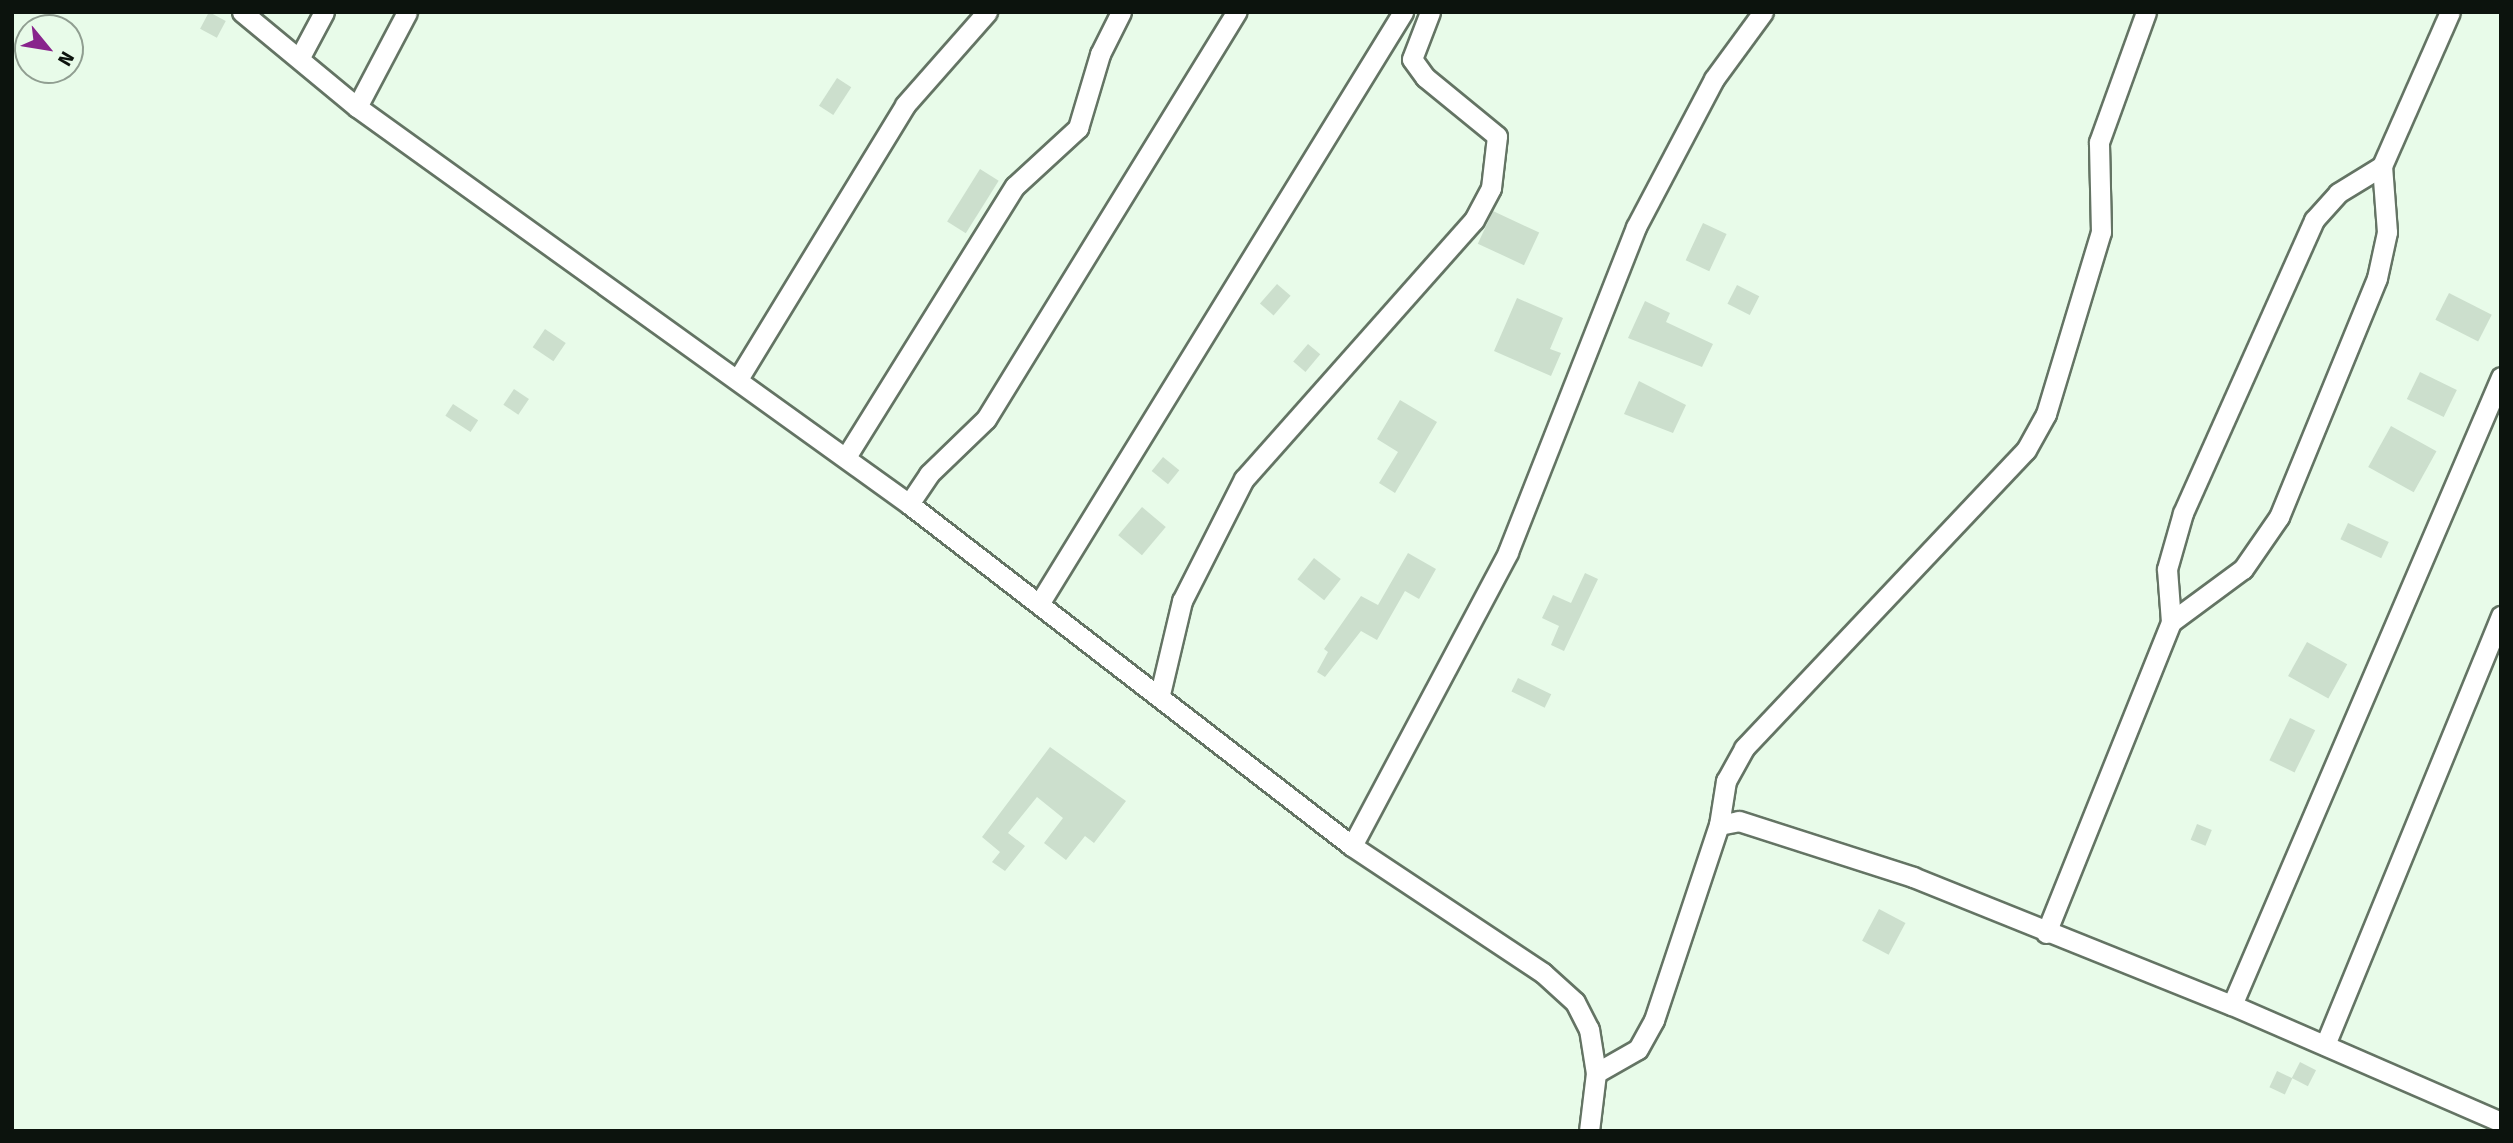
<!DOCTYPE html>
<html>
<head>
<meta charset="utf-8">
<style>
  body { margin:0 }
  #map { position:relative; width:2513px; height:1143px; overflow:hidden; background:#e8fbe9; font-family:"Fira Sans",sans-serif }
  div>[style] { position:absolute }
  [style*='--x'] { left:calc(var(--x)*1px); top:calc(var(--y)*1px); width:calc(var(--w)*1px); rotate:calc(var(--a)*1deg) }
  .building>* { inset:0; background:#ccdfcd; transform-origin:0 0 }
  .roads { filter:drop-shadow(2px 0 #647464) drop-shadow(-2px 0 #647464) drop-shadow(0 2px #647464) drop-shadow(0 -2px #647464) }
  .minor>* { height:19px; margin:-9.5px; padding:0 9.5px; transform-origin:9.5px; border-radius:9.5px; background:#fff }
  span { translate:-50% -50%; white-space:nowrap; text-align:center; line-height:1.15; -webkit-text-stroke:7px #e8fbe9; paint-order:stroke }
  .frame { position:absolute; inset:0; border:14px solid #0c130d; pointer-events:none }
  .north { position:absolute; left:14px; top:14px; width:70px; height:70px; box-sizing:border-box; background:#e8fbe9; border:2px solid #909e91; border-radius:50%; rotate:120deg; font-size:19px; font-weight:700; line-height:28px; text-align:center; color:#0c130d }
  .north::after { content:''; display:block; margin:auto; width:24px; height:32px; background:#88248c; clip-path:polygon(50% 0,100% 100%,50% 72%,0 100%) }
</style>
</head>
<body>
<div id="map">
  <div class="building">
    <div style="left:209px;top:12px;width:19px;height:19px;rotate:28deg"></div>
    <div style="left:837px;top:78px;width:17px;height:33px;rotate:33deg"></div>
    <div style="left:980px;top:169px;width:22px;height:62px;rotate:32deg"></div>
    <div style="left:1493px;top:211px;width:51px;height:36px;rotate:25deg"></div>
    <div style="left:1703px;top:223px;width:26px;height:41px;rotate:25deg"></div>
    <div style="left:1277px;top:284px;width:18px;height:26px;rotate:41deg"></div>
    <div style="left:1737px;top:285px;width:25px;height:21px;rotate:27deg"></div>
    <div style="left:2449px;top:293px;width:48px;height:30px;rotate:27deg"></div>
    <div style="clip-path:polygon(1517px 298px,1563px 318px,1550px 349px,1561px 353px,1551px 376px,1494px 351px)"></div>
    <div style="clip-path:polygon(1645px 301px,1670px 313px,1666px 322px,1713px 344px,1702px 367px,1628px 338px)"></div>
    <div style="left:545px;top:329px;width:25px;height:22px;rotate:34deg"></div>
    <div style="left:1308px;top:344px;width:16px;height:23px;rotate:40deg"></div>
    <div style="left:2420px;top:372px;width:41px;height:30px;rotate:26deg"></div>
    <div style="clip-path:polygon(1639px 381px,1686px 405px,1673px 433px,1624px 414px)"></div>
    <div style="left:514px;top:389px;width:18px;height:19px;rotate:34deg"></div>
    <div style="clip-path:polygon(1400px 400px,1437px 422px,1395px 493px,1379px 483px,1398px 452px,1377px 439px)"></div>
    <div style="left:453px;top:404px;width:30px;height:14px;rotate:33deg"></div>
    <div style="left:2391px;top:426px;width:52px;height:47px;rotate:29deg"></div>
    <div style="left:1163px;top:457px;width:21px;height:18px;rotate:39deg"></div>
    <div style="left:1142px;top:507px;width:31px;height:37px;rotate:40deg"></div>
    <div style="left:2348px;top:523px;width:45px;height:18px;rotate:25deg"></div>
    <div style="clip-path:polygon(1408px 553px,1436px 569px,1419px 599px,1405px 591px,1377px 640px,1361px 631px,1325px 677px,1317px 672px,1328px 652px,1324px 649px,1361px 596px,1378px 605px)"></div>
    <div style="left:1314px;top:558px;width:34px;height:27px;rotate:38deg"></div>
    <div style="clip-path:polygon(1585px 573px,1598px 579px,1564px 651px,1551px 645px,1559px 626px,1542px 618px,1553px 595px,1571px 603px)"></div>
    <div style="left:2307px;top:642px;width:46px;height:39px;rotate:29deg"></div>
    <div style="left:1518px;top:678px;width:37px;height:15px;rotate:26deg"></div>
    <div style="left:2290px;top:718px;width:28px;height:47px;rotate:26deg"></div>
    <div style="clip-path:polygon(1050px 747px,1126px 801px,1094px 843px,1085px 836px,1066px 860px,1044px 843px,1063px 818px,1037px 797px,1008px 833px,1025px 846px,1005px 871px,992px 862px,1000px 852px,982px 837px)"></div>
    <div style="left:2197px;top:824px;width:16px;height:17px;rotate:22deg"></div>
    <div style="left:1879px;top:909px;width:30px;height:36px;rotate:28deg"></div>
    <div style="left:2300px;top:1062px;width:18px;height:18px;rotate:27deg"></div>
    <div style="left:2277px;top:1071px;width:17px;height:18px;rotate:25deg"></div>
  </div>
  <div class="roads">
    <div class="minor">
      <div style="--x:242;--y:12;--w:149;--a:39.6"></div>
      <div style="--x:357;--y:107;--w:680;--a:35.72"></div>
      <div style="--x:909;--y:504;--w:560;--a:37.67"></div>
      <div style="--x:1352;--y:846;--w:229;--a:33.6"></div>
      <div style="--x:1543;--y:973;--w:43;--a:42.2"></div>
      <div style="--x:1575;--y:1002;--w:30;--a:63"></div>
      <div style="--x:1589;--y:1029;--w:45;--a:81"></div>
      <div style="--x:1596;--y:1073;--w:58;--a:96.9"></div>
      <div style="--x:300;--y:57;--w:51;--a:-61.9"></div>
      <div style="--x:357;--y:107;--w:107;--a:-62.2"></div>
      <div style="--x:738;--y:379;--w:321;--a:-58.6"></div>
      <div style="--x:905;--y:105;--w:124;--a:-48.6"></div>
      <div style="--x:846;--y:457;--w:319;--a:-58.1"></div>
      <div style="--x:1015;--y:186;--w:86;--a:-42.6"></div>
      <div style="--x:1078;--y:128;--w:77;--a:-73.4"></div>
      <div style="--x:1100;--y:54;--w:47;--a:-63.4"></div>
      <div style="--x:909;--y:504;--w:36;--a:-56"></div>
      <div style="--x:929;--y:474;--w:79;--a:-44"></div>
      <div style="--x:986;--y:419;--w:478;--a:-58.4"></div>
      <div style="--x:1039;--y:604;--w:695;--a:-58.41"></div>
      <div style="--x:2171;--y:622;--w:89;--a:-36.4"></div>
      <div style="--x:2243;--y:569;--w:63;--a:-55.3"></div>
      <div style="--x:2279;--y:517;--w:258;--a:-67.7"></div>
      <div style="--x:2377;--y:278;--w:47;--a:-77.7"></div>
      <div style="--x:2387;--y:232;--w:66;--a:-94.3"></div>
      <div style="--x:2382;--y:166;--w:168;--a:-66.2"></div>
      <div style="--x:1160;--y:694;--w:96;--a:-76.7"></div>
      <div style="--x:1182;--y:601;--w:137;--a:-63.1"></div>
      <div style="--x:1244;--y:479;--w:346;--a:-48.4"></div>
      <div style="--x:1474;--y:220;--w:36;--a:-62"></div>
      <div style="--x:1491;--y:188;--w:52;--a:-83.4"></div>
      <div style="--x:1497;--y:136;--w:93;--a:-140.7"></div>
      <div style="--x:1425;--y:77;--w:22;--a:-126"></div>
      <div style="--x:1412;--y:59;--w:50;--a:-69"></div>
      <div style="--x:1719;--y:825;--w:45;--a:-81"></div>
      <div style="--x:1726;--y:781;--w:38;--a:-61"></div>
      <div style="--x:1744;--y:748;--w:410;--a:-46.6"></div>
      <div style="--x:2026;--y:450;--w:41;--a:-60.9"></div>
      <div style="--x:2046;--y:414;--w:190;--a:-73.2"></div>
      <div style="--x:2101;--y:232;--w:90;--a:-91.3"></div>
      <div style="--x:2099;--y:142;--w:138;--a:-70.1"></div>
      <div style="--x:1352;--y:846;--w:333;--a:-62"></div>
      <div style="--x:1508;--y:552;--w:349;--a:-68.5"></div>
      <div style="--x:1636;--y:227;--w:167;--a:-62.2"></div>
      <div style="--x:1714;--y:79;--w:83;--a:-53.8"></div>
      <div style="--x:2046;--y:933;--w:335;--a:-68.1"></div>
      <div style="--x:2171;--y:622;--w:53;--a:-94.3"></div>
      <div style="--x:2167;--y:569;--w:58;--a:-74.1"></div>
      <div style="--x:2183;--y:513;--w:321;--a:-65.9"></div>
      <div style="--x:2314;--y:220;--w:36;--a:-48"></div>
      <div style="--x:2338;--y:193;--w:52;--a:-31.5"></div>
      <div style="--x:2232;--y:1005;--w:683;--a:-66.81"></div>
      <div style="--x:2325;--y:1045;--w:464;--a:-67.7"></div>
      <div style="--x:1596;--y:1073;--w:48;--a:-29.7"></div>
      <div style="--x:1638;--y:1049;--w:33;--a:-61"></div>
      <div style="--x:1654;--y:1020;--w:206;--a:-71.6"></div>
      <div style="--x:1719;--y:825;--w:20;--a:-11"></div>
      <div style="--x:1739;--y:821;--w:183;--a:17.8"></div>
      <div style="--x:1913;--y:877;--w:344;--a:21.9"></div>
      <div style="--x:2232;--y:1005;--w:293;--a:23.5"></div>
    </div>
  </div>
  <div class="frame"></div>
  <div class="north">N</div>
</div>
</body>
</html>
